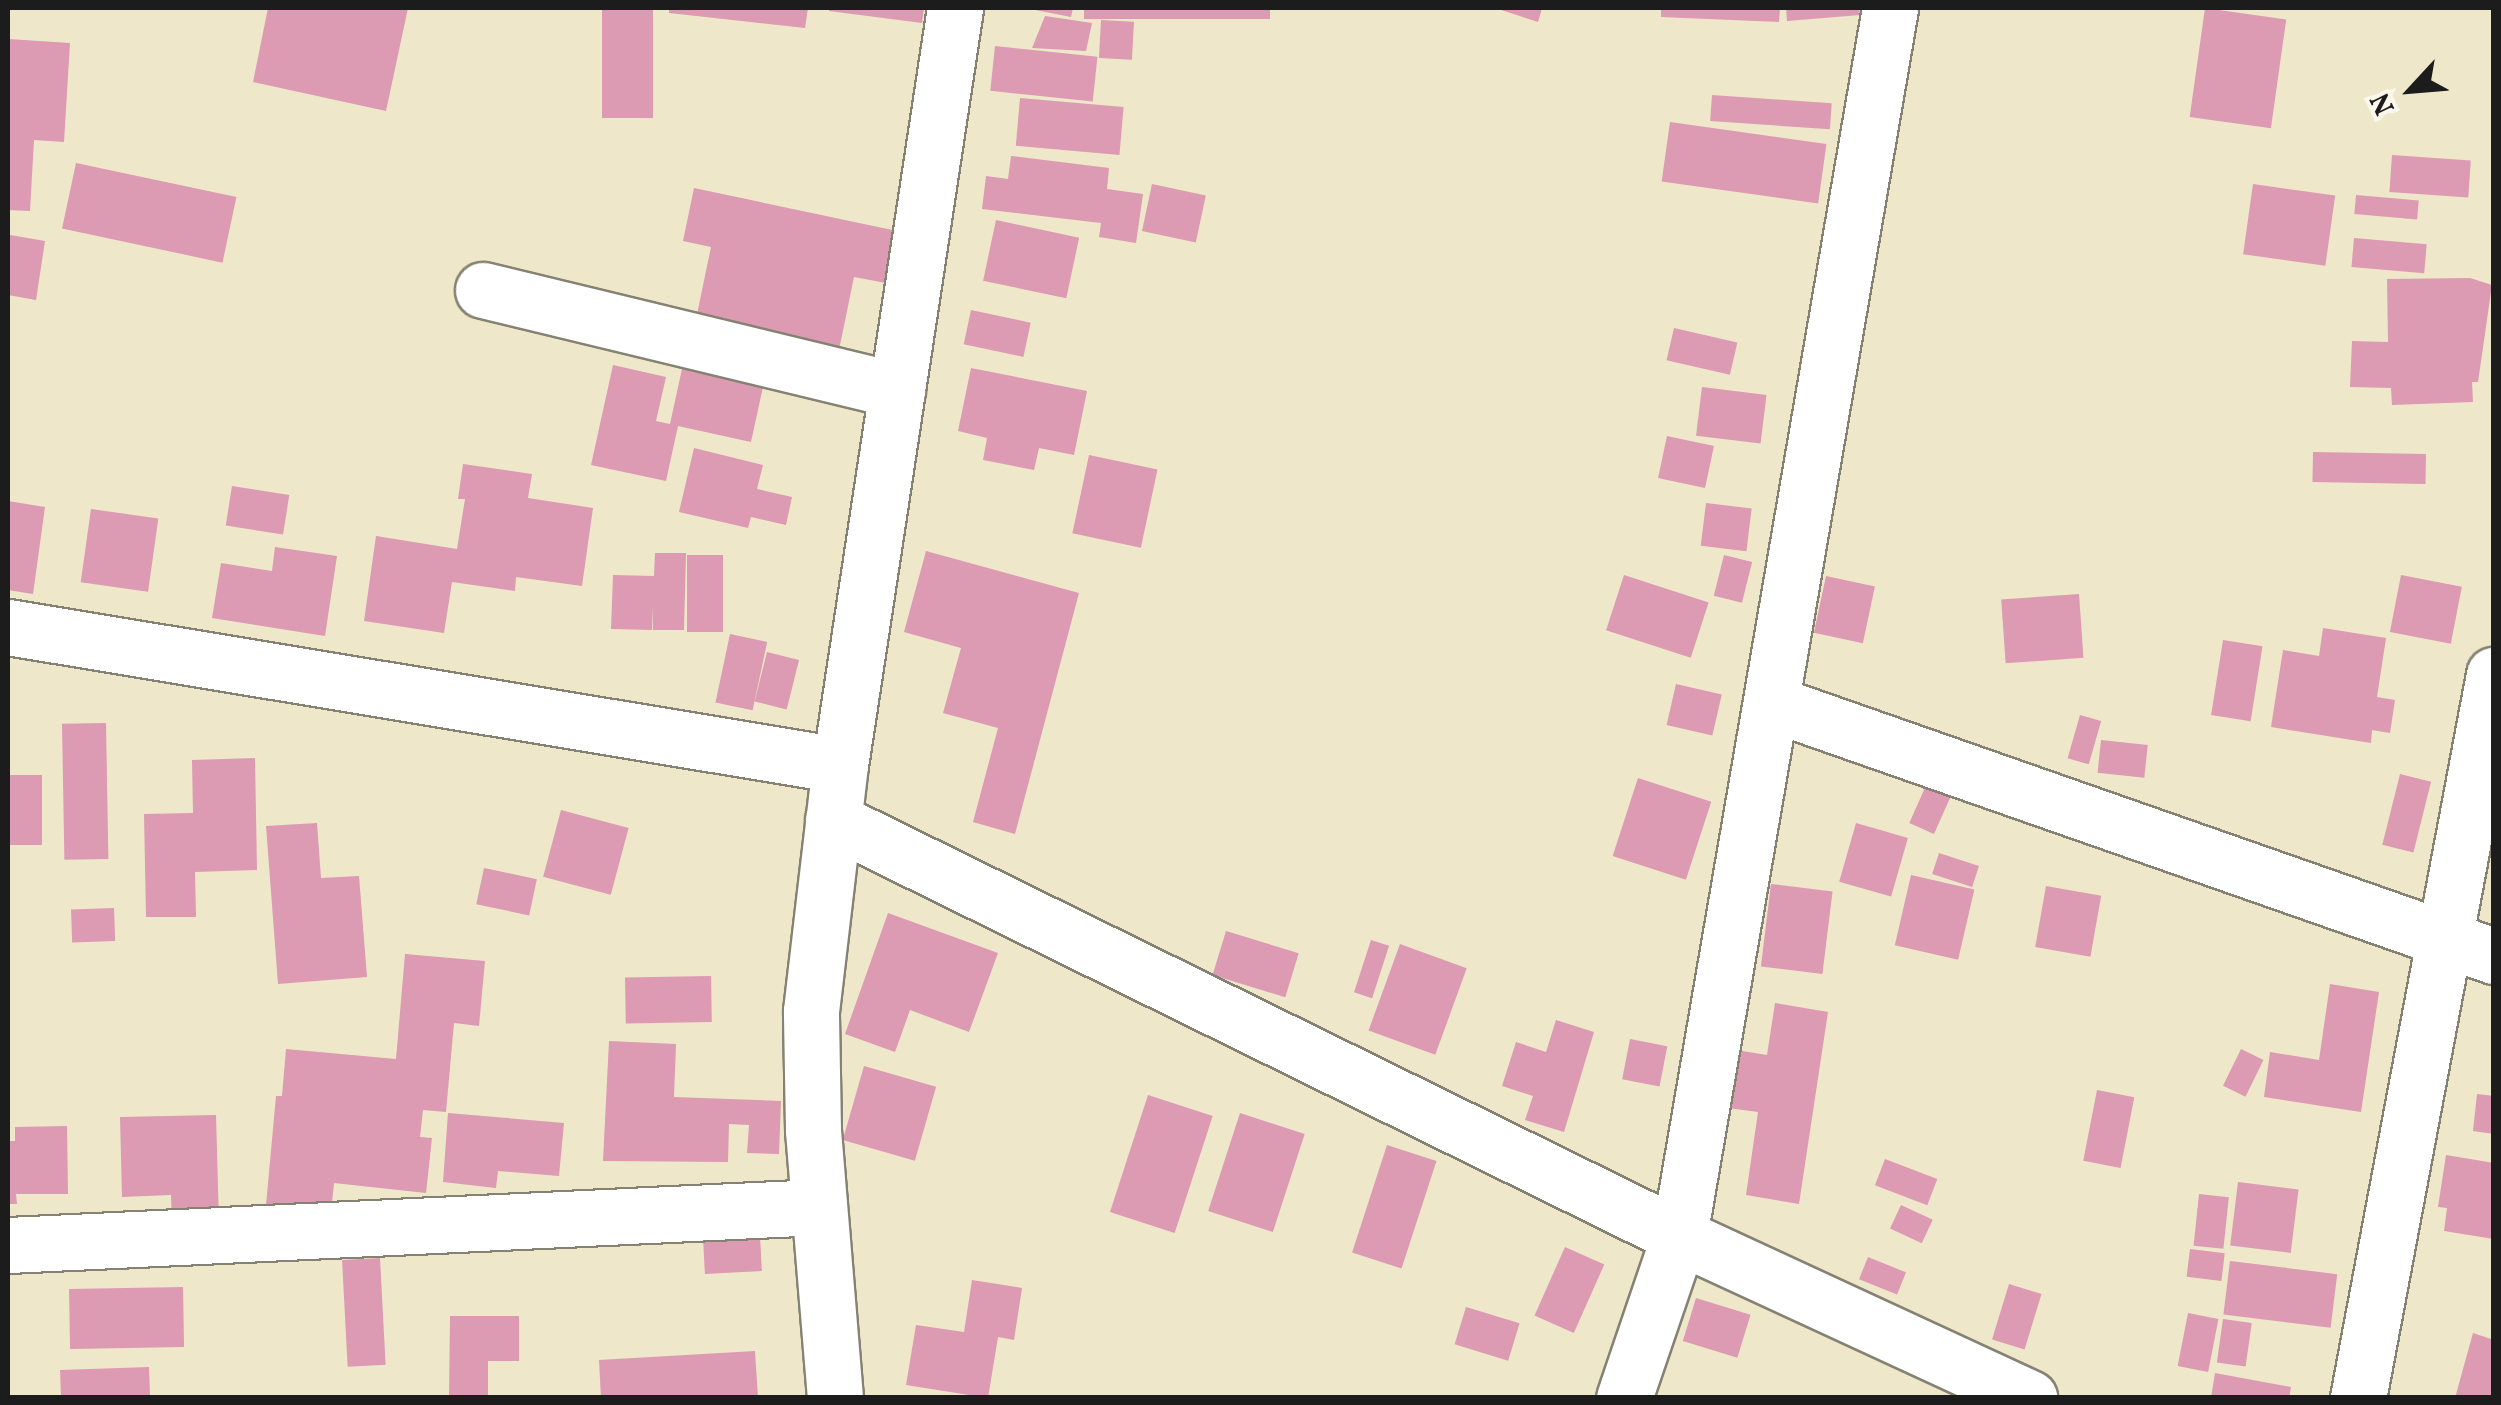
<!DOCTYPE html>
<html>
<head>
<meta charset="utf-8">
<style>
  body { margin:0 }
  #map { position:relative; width:2501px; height:1405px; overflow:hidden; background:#eee7ca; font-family:Vollkorn,serif }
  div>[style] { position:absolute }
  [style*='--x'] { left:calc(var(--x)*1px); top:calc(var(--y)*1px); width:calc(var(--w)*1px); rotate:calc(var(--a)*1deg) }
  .building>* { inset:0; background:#dc9ab3; transform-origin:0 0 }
  .roads { filter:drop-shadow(2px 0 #858273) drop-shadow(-2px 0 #858273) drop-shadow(0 2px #858273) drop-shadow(0 -2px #858273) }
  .minor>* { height:55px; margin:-27.5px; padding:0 27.5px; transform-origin:27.5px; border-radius:27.5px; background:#fff }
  span { translate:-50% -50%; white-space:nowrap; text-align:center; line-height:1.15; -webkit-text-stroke:10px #fbf7ec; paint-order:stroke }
  .frame { position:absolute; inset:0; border:10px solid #1c1c1c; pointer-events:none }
  .north { position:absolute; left:2361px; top:40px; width:100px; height:100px; -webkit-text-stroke:8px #fbf7ec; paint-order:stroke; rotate:244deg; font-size:28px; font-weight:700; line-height:40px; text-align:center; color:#1c1c1c }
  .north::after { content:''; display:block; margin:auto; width:35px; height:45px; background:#1c1c1c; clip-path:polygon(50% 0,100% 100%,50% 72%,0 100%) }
</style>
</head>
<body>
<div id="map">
  <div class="building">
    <div style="clip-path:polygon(268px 8px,408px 8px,386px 111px,253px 82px)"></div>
    <div style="left:602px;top:8px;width:51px;height:110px"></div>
    <div style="clip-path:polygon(669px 8px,808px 8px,805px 28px,669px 13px)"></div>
    <div style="clip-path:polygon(829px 8px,924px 8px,922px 23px,829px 11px)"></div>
    <div style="clip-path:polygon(1025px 8px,1073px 8px,1071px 17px)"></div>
    <div style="left:1084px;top:8px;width:186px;height:11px"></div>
    <div style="clip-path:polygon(1495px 8px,1542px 8px,1538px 22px)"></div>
    <div style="clip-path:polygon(1661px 8px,1780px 8px,1779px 22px,1661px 17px)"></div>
    <div style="clip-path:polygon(1786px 8px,1859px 8px,1860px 15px,1787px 21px)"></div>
    <div style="left:2205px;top:8px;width:82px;height:110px;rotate:8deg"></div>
    <div style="clip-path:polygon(1045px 16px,1092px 23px,1086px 51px,1032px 48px)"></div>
    <div style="left:1101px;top:20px;width:33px;height:38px;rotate:3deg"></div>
    <div style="clip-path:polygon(8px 39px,70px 43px,64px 142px,34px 140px,30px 211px,8px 210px)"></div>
    <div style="left:995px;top:46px;width:103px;height:45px;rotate:6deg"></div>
    <div style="left:1712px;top:95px;width:120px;height:26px;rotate:4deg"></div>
    <div style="left:1020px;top:98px;width:104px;height:48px;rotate:5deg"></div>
    <div style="left:1670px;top:122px;width:158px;height:60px;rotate:8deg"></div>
    <div style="left:2392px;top:155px;width:79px;height:37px;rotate:4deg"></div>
    <div style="clip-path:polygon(1011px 156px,1109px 168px,1107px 189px,1143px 194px,1136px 243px,1099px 237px,1101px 223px,982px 209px,986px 176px,1008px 179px)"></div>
    <div style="left:76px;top:163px;width:164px;height:67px;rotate:12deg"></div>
    <div style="left:1152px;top:184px;width:55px;height:48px;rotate:12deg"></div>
    <div style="left:2253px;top:184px;width:83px;height:71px;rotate:8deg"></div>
    <div style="clip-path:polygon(694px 188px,897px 231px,886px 283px,854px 277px,839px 350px,696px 319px,711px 247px,683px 241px)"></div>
    <div style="left:2356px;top:195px;width:63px;height:19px;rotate:5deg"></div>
    <div style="left:996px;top:220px;width:85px;height:62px;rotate:12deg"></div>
    <div style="clip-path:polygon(10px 235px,45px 241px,36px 300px,8px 295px)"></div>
    <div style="left:2354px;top:238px;width:73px;height:29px;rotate:5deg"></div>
    <div style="clip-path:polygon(2470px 278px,2492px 285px,2478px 382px,2472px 382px,2473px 402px,2392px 405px,2391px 388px,2350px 387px,2352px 341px,2388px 342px,2387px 279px)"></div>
    <div style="left:971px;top:310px;width:61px;height:35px;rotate:12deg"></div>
    <div style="left:1674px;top:328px;width:65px;height:33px;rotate:13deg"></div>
    <div style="clip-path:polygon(685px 355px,766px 373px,751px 442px,678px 426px,666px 481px,591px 465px,613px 365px,666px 377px,656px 421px,670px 424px)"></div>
    <div style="clip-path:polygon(971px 368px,1087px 391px,1074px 455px,1039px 448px,1034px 470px,983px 460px,987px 438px,958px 431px)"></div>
    <div style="left:1702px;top:387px;width:65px;height:49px;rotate:7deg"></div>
    <div style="left:1667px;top:436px;width:48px;height:43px;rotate:12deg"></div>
    <div style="clip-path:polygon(694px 448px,763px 465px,757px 489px,792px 497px,786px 525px,751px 517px,748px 528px,679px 512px)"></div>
    <div style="left:2313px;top:452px;width:113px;height:30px;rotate:1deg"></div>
    <div style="left:1089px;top:455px;width:70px;height:80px;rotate:12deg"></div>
    <div style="clip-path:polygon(463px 464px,532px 474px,528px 498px,593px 508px,582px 586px,516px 577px,515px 591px,452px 582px,444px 633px,364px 621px,376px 536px,457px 549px,465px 499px,458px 499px)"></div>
    <div style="left:232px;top:486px;width:58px;height:40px;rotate:9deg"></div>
    <div style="clip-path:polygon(8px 501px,45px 507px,33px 594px,8px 590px)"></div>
    <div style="left:1706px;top:503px;width:46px;height:43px;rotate:7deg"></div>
    <div style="left:91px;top:509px;width:68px;height:74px;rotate:8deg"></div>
    <div style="clip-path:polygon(275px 547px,337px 556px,325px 636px,212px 618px,221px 563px,272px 571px)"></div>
    <div style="clip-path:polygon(926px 551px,1079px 593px,1015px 834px,973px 822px,998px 728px,943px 713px,961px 648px,904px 632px)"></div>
    <div style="clip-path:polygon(655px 553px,686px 553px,684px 630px,653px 630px,652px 607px,652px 630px,611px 629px,613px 575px,654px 576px)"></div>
    <div style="left:687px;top:555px;width:36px;height:77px"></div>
    <div style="left:1724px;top:555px;width:29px;height:42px;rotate:14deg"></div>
    <div style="left:1624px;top:575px;width:89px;height:58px;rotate:18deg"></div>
    <div style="left:2401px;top:575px;width:62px;height:58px;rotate:11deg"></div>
    <div style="left:1826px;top:576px;width:50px;height:58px;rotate:12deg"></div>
    <div style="left:2079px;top:594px;width:64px;height:78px;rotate:86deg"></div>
    <div style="clip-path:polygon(2323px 628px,2386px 638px,2377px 697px,2395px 700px,2390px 733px,2372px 730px,2371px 743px,2271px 727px,2283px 650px,2319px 656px)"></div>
    <div style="left:730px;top:634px;width:38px;height:70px;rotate:12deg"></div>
    <div style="left:2223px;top:640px;width:40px;height:76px;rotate:9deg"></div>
    <div style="left:767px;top:652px;width:33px;height:51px;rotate:14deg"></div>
    <div style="left:1676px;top:684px;width:47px;height:42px;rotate:13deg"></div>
    <div style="left:2080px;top:715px;width:22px;height:45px;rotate:16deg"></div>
    <div style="left:106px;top:723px;width:136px;height:44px;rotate:89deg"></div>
    <div style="left:2101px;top:740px;width:47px;height:33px;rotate:6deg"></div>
    <div style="clip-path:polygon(255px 758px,257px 870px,195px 872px,196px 917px,146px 917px,144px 814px,193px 813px,192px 760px)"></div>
    <div style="left:2400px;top:774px;width:32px;height:73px;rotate:14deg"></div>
    <div style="left:8px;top:775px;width:34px;height:70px"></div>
    <div style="left:1638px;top:778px;width:77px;height:82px;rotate:18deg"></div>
    <div style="left:1928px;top:781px;width:27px;height:46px;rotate:24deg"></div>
    <div style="left:561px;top:810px;width:70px;height:69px;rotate:15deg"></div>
    <div style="clip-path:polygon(317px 823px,321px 878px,359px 876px,367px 977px,278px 984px,266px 826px)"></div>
    <div style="left:1856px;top:823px;width:54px;height:61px;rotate:16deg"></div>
    <div style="left:1939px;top:853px;width:42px;height:22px;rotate:18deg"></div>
    <div style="left:484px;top:868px;width:54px;height:37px;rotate:12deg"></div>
    <div style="left:1911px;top:875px;width:65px;height:72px;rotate:13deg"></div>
    <div style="left:1771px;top:884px;width:62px;height:83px;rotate:7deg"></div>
    <div style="left:2046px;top:886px;width:56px;height:62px;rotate:10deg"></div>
    <div style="left:114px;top:908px;width:33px;height:43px;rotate:88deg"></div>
    <div style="clip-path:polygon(888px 913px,998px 953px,969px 1032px,910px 1010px,895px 1052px,845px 1034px)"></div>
    <div style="left:1226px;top:931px;width:76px;height:46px;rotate:17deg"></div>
    <div style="left:1371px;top:940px;width:19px;height:55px;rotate:18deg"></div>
    <div style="left:1400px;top:944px;width:71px;height:92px;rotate:20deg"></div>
    <div style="clip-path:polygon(405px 954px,485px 961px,479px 1026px,454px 1023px,446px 1112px,423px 1110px,420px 1137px,432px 1138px,426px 1193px,334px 1183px,330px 1222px,265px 1216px,276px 1096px,282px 1096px,286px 1049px,396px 1059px)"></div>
    <div style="left:711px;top:976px;width:46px;height:86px;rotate:89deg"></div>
    <div style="clip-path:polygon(2330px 984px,2379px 992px,2361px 1112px,2264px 1097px,2270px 1052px,2319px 1060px)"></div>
    <div style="clip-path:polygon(1775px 1003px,1828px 1012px,1799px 1204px,1746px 1195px,1758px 1112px,1728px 1108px,1736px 1050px,1767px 1055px)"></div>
    <div style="clip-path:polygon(1556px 1020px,1594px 1032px,1564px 1132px,1525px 1120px,1533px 1096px,1502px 1086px,1516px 1042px,1546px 1052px)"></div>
    <div style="left:1630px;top:1039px;width:38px;height:41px;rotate:11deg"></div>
    <div style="clip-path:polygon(609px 1041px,676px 1044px,674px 1097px,781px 1101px,779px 1154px,747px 1153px,749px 1125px,729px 1124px,728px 1162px,603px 1161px)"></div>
    <div style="left:2241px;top:1049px;width:25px;height:41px;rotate:26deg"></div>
    <div style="left:864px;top:1066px;width:75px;height:77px;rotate:16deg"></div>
    <div style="left:2097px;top:1090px;width:38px;height:72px;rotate:11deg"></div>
    <div style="clip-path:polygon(2477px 1094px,2494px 1096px,2494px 1134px,2473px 1131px)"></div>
    <div style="left:1148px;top:1095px;width:68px;height:123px;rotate:18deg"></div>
    <div style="clip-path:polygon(448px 1113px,564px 1123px,559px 1176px,498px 1171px,496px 1188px,443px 1182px)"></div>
    <div style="left:1240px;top:1113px;width:68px;height:103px;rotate:18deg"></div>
    <div style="clip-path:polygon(216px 1115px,219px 1224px,172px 1224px,171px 1195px,122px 1197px,120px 1117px)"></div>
    <div style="clip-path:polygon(67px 1126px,68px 1194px,16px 1194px,17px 1204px,8px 1204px,8px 1141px,15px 1141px,15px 1127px)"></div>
    <div style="left:1387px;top:1145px;width:52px;height:113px;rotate:18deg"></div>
    <div style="clip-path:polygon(2446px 1155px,2494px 1163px,2494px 1239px,2444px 1231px,2447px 1208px,2438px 1207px)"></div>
    <div style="left:1885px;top:1159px;width:56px;height:28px;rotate:21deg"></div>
    <div style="left:2238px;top:1182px;width:61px;height:64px;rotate:7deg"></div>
    <div style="left:2199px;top:1194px;width:30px;height:52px;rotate:6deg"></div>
    <div style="left:1901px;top:1205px;width:35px;height:26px;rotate:25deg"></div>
    <div style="left:760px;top:1236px;width:35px;height:57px;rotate:87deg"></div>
    <div style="left:1565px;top:1247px;width:43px;height:75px;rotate:24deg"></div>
    <div style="left:2190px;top:1249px;width:35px;height:28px;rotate:7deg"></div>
    <div style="left:1868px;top:1257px;width:41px;height:24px;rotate:22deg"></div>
    <div style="left:380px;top:1258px;width:107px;height:38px;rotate:87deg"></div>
    <div style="left:2230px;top:1261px;width:108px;height:54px;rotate:7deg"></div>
    <div style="clip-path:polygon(972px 1280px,1022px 1288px,1014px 1340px,998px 1337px,988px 1398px,906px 1385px,916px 1325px,964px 1332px)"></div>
    <div style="left:2009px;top:1284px;width:34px;height:58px;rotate:17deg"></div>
    <div style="left:183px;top:1287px;width:60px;height:114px;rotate:89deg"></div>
    <div style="left:1696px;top:1298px;width:57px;height:45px;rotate:17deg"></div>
    <div style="left:1466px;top:1307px;width:56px;height:39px;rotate:17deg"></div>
    <div style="left:2188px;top:1313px;width:31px;height:54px;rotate:11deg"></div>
    <div style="clip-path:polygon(450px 1316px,519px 1316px,519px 1361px,488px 1361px,488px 1398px,449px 1398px)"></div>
    <div style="left:2223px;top:1319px;width:29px;height:44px;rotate:8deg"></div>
    <div style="clip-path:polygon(2473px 1333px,2494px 1340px,2494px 1398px,2455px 1398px)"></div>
    <div style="clip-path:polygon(755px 1351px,758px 1398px,601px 1398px,599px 1360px)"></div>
    <div style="left:149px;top:1367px;width:31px;height:89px;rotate:88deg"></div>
    <div style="clip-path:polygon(2215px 1373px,2291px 1387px,2289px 1398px,2211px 1398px)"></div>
  </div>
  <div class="roads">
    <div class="minor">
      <div style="--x:483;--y:290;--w:426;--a:13.6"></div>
      <div style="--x:8;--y:627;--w:843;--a:9.42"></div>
      <div style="--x:1771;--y:703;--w:766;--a:19.29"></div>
      <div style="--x:833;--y:820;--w:943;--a:26.18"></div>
      <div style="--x:1679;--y:1236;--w:386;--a:24.8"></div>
      <div style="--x:8;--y:1245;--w:812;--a:-2.68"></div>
      <div style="--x:835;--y:1398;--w:269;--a:-94.7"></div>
      <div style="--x:813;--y:1130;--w:119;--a:-91"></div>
      <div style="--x:811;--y:1011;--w:248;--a:-83.3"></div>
      <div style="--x:840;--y:765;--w:766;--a:-81.36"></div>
      <div style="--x:1624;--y:1398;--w:171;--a:-71.2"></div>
      <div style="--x:1679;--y:1236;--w:1246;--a:-80.25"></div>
      <div style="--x:2358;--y:1398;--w:736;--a:-79.35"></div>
    </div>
  </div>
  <div class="frame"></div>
  <div class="north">N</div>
</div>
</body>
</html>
